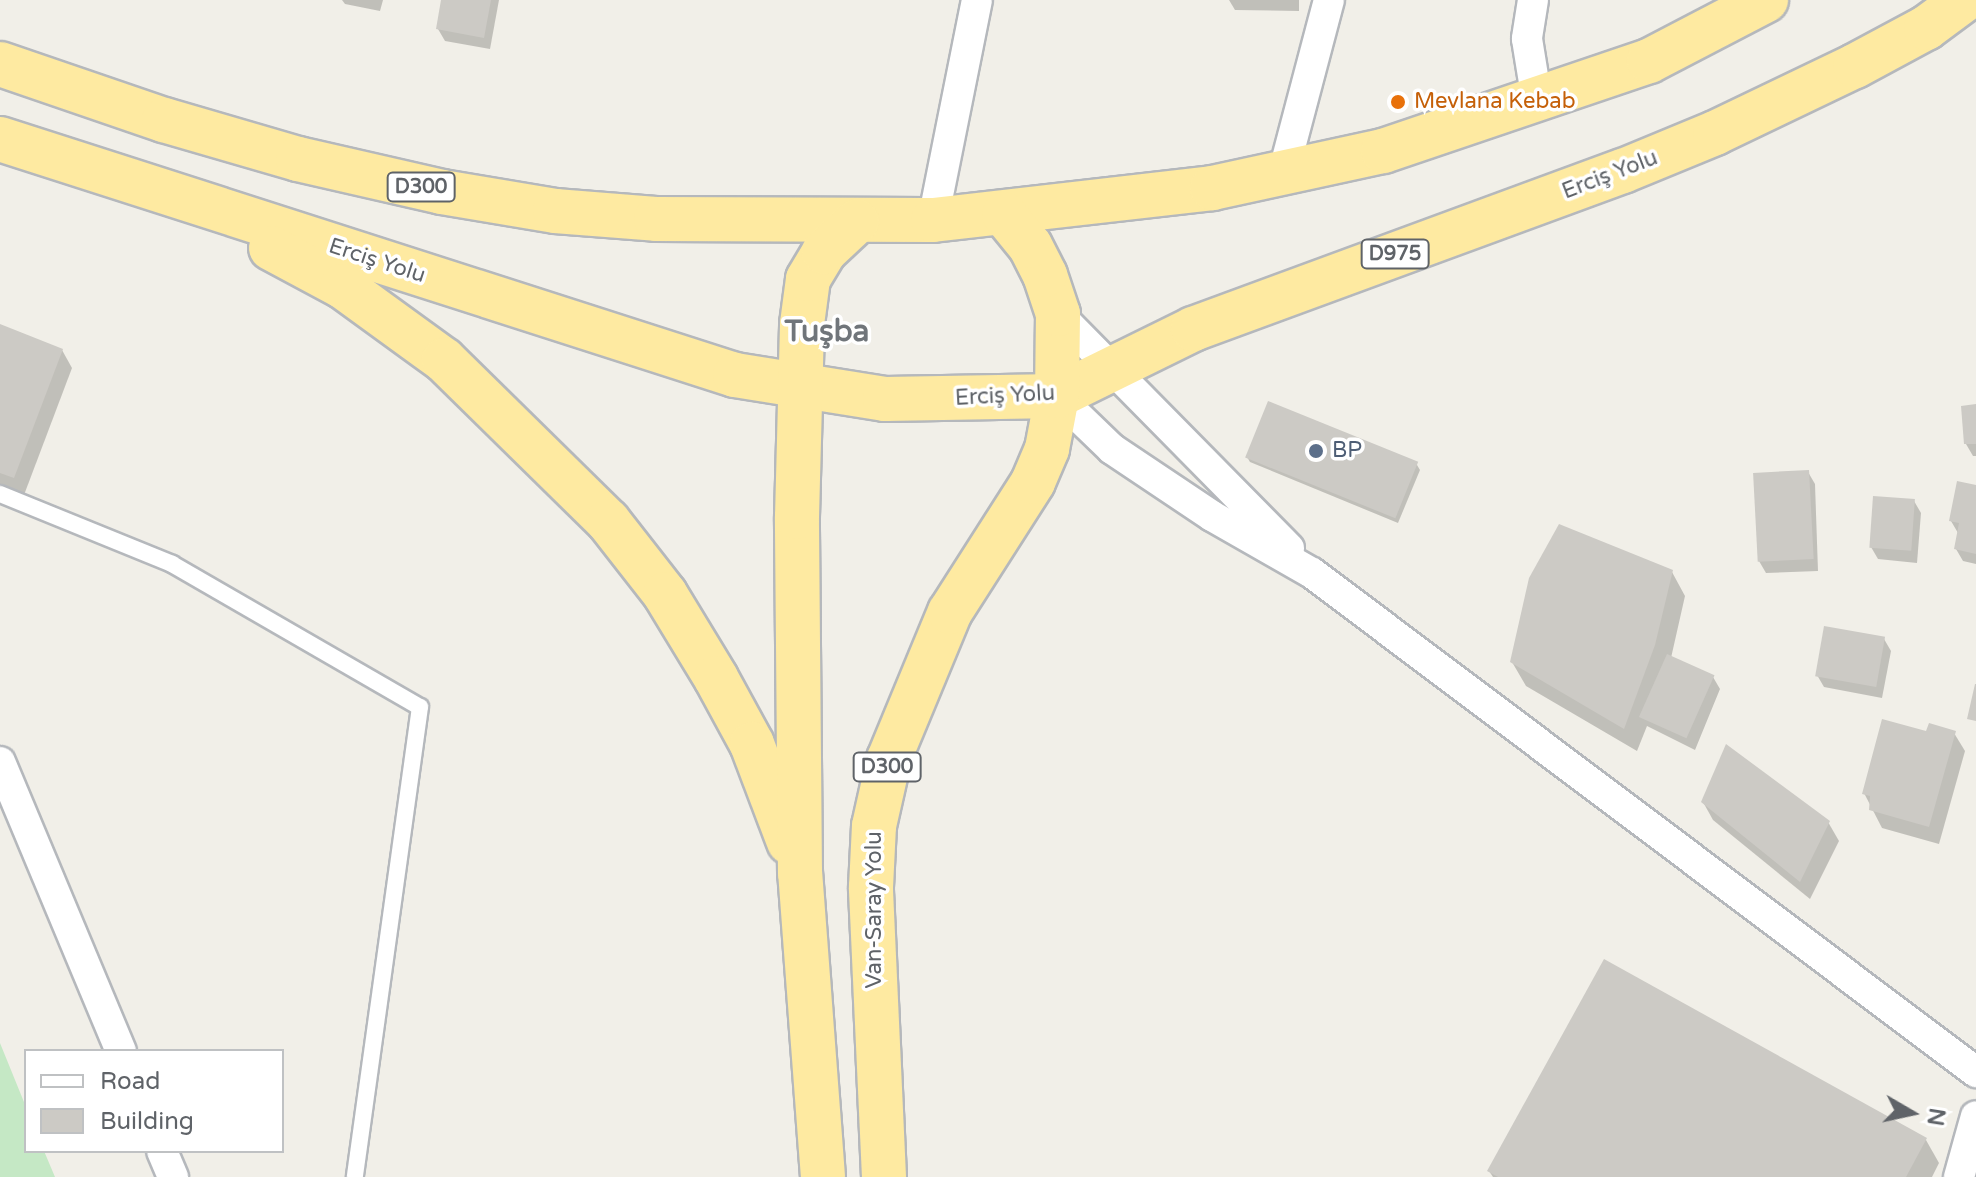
<!DOCTYPE html>
<html>
<head>
<meta charset="utf-8">
<style>
  body { margin:0 }
  #map { position:relative; width:1976px; height:1177px; overflow:hidden; background:#f1efe8; font-family:"Varela Round",sans-serif }
  div>[style] { position:absolute }
  [style*='--x'] { left:calc(var(--x)*1px); top:calc(var(--y)*1px); width:calc(var(--w)*1px); rotate:calc(var(--a)*1deg) }
  .green>* { inset:0; background:#c5e8c5 }
  .shadow>* { inset:0; background:#0003 }
  .building>* { inset:0; background:#cccac5; transform-origin:0 0 }
  .roads { filter:drop-shadow(2px 0 #b5b8bc) drop-shadow(-2px 0 #b5b8bc) drop-shadow(0 2px #b5b8bc) drop-shadow(0 -2px #b5b8bc) }
  .service>* { height:16px; margin:-8px; padding:0 8px; transform-origin:8px; border-radius:8px; background:#fff }
  .minor>* { height:30px; margin:-15px; padding:0 15px; transform-origin:15px; border-radius:15px; background:#fff }
  .trunk>* { height:44px; margin:-22px; padding:0 22px; transform-origin:22px; border-radius:22px; background:#feeaa1 }
  .dots>* { width:22px; height:22px; translate:-50% -50%; box-sizing:border-box; border:4px solid #fff; border-radius:50% }
  span { translate:-50% -50%; white-space:nowrap; text-align:center; line-height:1.15; -webkit-text-stroke:7px #fff; paint-order:stroke }
  .shield-label span { padding:2px 6px; background:#fff; border:2px solid; border-radius:6px; -webkit-text-stroke-width:0 }
  .shield-label { font-size:20px; color:#5f6368; font-weight:700 }
  .food-label { font-size:22px; color:#c56008 }
  .left { translate:0 -50%; text-align:left }
  .street-label { font-size:22px; color:#5f6368 }
  .service-label { font-size:22px; color:#4e5e75 }
  .district-label { font-size:30px; color:#70757a; font-weight:700 }
  .legend { position:absolute; left:24px; top:1049px; width:260px; height:104px; box-sizing:border-box; background:#fff; border:2px solid #bfc1c3; margin:0; padding:10px 14px; list-style:none; font-size:24px; color:#5f6368 }
  .legend li { display:flex; align-items:center; gap:16px; height:40px }
  .legend b { width:40px; border:2px solid #bfc1c3 }
  .north { position:absolute; left:1872px; top:1073px; width:80px; height:80px; -webkit-text-stroke:6px #fff; paint-order:stroke; rotate:99deg; font-size:22px; font-weight:700; line-height:32px; text-align:center; color:#5f6368 }
  .north::after { content:''; display:block; margin:auto; width:28px; height:36px; background:#5f6368; clip-path:polygon(50% 0,100% 100%,50% 72%,0 100%) }
</style>
</head>
<body>
<div id="map">
  <div class="green">
    <div style="clip-path:polygon(0 1043px,26px 1107px,26px 1151px,44px 1151px,55px 1177px,0 1177px)"></div>
  </div>
  <div class="shadow">
    <div style="clip-path:polygon(342px 0,383px 0,380px 11px,345px 4px)"></div>
    <div style="clip-path:polygon(443px 0,499px 0,490px 49px,445px 41px,438px 29px)"></div>
    <div style="clip-path:polygon(1229px 0,1299px 0,1299px 11px,1235px 10px)"></div>
    <div style="clip-path:polygon(0 327px,62px 350px,72px 368px,24px 495px,0 486px)"></div>
    <div style="clip-path:polygon(1976px 407px,1976px 456px,1973px 456px,1966px 444px)"></div>
    <div style="clip-path:polygon(1247px 457px,1417px 465px,1420px 470px,1398px 523px,1250px 462px)"></div>
    <div style="clip-path:polygon(1808px 472px,1815px 484px,1818px 571px,1766px 573px,1759px 561px)"></div>
    <div style="clip-path:polygon(1976px 487px,1976px 564px,1963px 561px,1956px 549px,1958px 533px,1951px 521px)"></div>
    <div style="clip-path:polygon(1914px 501px,1921px 513px,1917px 563px,1878px 559px,1871px 547px)"></div>
    <div style="clip-path:polygon(1672px 572px,1685px 596px,1671px 658px,1713px 677px,1720px 689px,1695px 750px,1647px 726px,1637px 751px,1526px 686px,1512px 662px)"></div>
    <div style="clip-path:polygon(1884px 639px,1891px 651px,1882px 698px,1824px 687px,1817px 675px)"></div>
    <div style="clip-path:polygon(1954px 733px,1965px 751px,1939px 844px,1882px 828px,1864px 793px,1928px 734px)"></div>
    <div style="clip-path:polygon(1703px 802px,1828px 822px,1839px 841px,1810px 899px,1713px 820px)"></div>
    <div style="clip-path:polygon(1926px 1140px,1939px 1163px,1932px 1177px,1493px 1177px,1489px 1171px)"></div>
  </div>
  <div class="building">
    <div style="clip-path:polygon(441px 0,491px 0,484px 38px,436px 29px)"></div>
    <div style="clip-path:polygon(0 324px,63px 349px,14px 478px,0 473px)"></div>
    <div style="left:1268px;top:401px;width:162px;height:61px;rotate:22deg"></div>
    <div style="clip-path:polygon(1976px 404px,1976px 444px,1964px 444px,1961px 406px)"></div>
    <div style="left:1809px;top:470px;width:89px;height:56px;rotate:87deg"></div>
    <div style="clip-path:polygon(1957px 481px,1976px 485px,1976px 554px,1954px 549px,1959px 523px,1949px 521px)"></div>
    <div style="left:1873px;top:496px;width:42px;height:52px;rotate:4deg"></div>
    <div style="clip-path:polygon(1559px 524px,1673px 570px,1655px 645px,1624px 729px,1510px 662px,1529px 578px)"></div>
    <div style="left:1824px;top:626px;width:62px;height:51px;rotate:10deg"></div>
    <div style="left:1667px;top:654px;width:52px;height:69px;rotate:24deg"></div>
    <div style="clip-path:polygon(1975px 684px,1976px 684px,1976px 721px,1967px 719px)"></div>
    <div style="clip-path:polygon(1882px 719px,1926px 731px,1929px 723px,1956px 731px,1929px 827px,1869px 810px,1870px 796px,1862px 794px)"></div>
    <div style="clip-path:polygon(1726px 744px,1830px 821px,1800px 882px,1701px 802px)"></div>
    <div style="clip-path:polygon(1604px 959px,1927px 1138px,1906px 1177px,1498px 1177px,1487px 1171px)"></div>
  </div>
  <div class="roads">
    <div class="service">
      <div style="--x:0;--y:494;--w:186;--a:22.1"></div>
      <div style="--x:172;--y:564;--w:286;--a:30"></div>
      <div style="--x:420;--y:707;--w:474;--a:97.9"></div>
    </div>
    <div class="minor">
      <div style="--x:1533;--y:0;--w:39;--a:99"></div>
      <div style="--x:1527;--y:39;--w:63;--a:80.8"></div>
      <div style="--x:1283;--y:174;--w:180;--a:-75.2"></div>
      <div style="--x:933;--y:220;--w:224;--a:-78.7"></div>
      <div style="--x:1058;--y:314;--w:329;--a:45.4"></div>
      <div style="--x:1057;--y:396;--w:76;--a:43.9"></div>
      <div style="--x:1112;--y:449;--w:120;--a:33.8"></div>
      <div style="--x:1212;--y:516;--w:115;--a:29.7"></div>
      <div style="--x:1312;--y:573;--w:831;--a:36.93"></div>
      <div style="--x:0;--y:762;--w:313;--a:67.3"></div>
      <div style="--x:162;--y:1151;--w:28;--a:67"></div>
      <div style="--x:1959;--y:1177;--w:63;--a:-74.4"></div>
    </div>
    <div class="trunk">
      <div style="--x:0;--y:64;--w:173;--a:18.9"></div>
      <div style="--x:164;--y:120;--w:140;--a:16.2"></div>
      <div style="--x:298;--y:159;--w:148;--a:12.9"></div>
      <div style="--x:442;--y:192;--w:115;--a:9.5"></div>
      <div style="--x:555;--y:211;--w:101;--a:4.5"></div>
      <div style="--x:656;--y:219;--w:277;--a:0.2"></div>
      <div style="--x:933;--y:220;--w:281;--a:-6.5"></div>
      <div style="--x:1212;--y:188;--w:175;--a:-12.2"></div>
      <div style="--x:1383;--y:151;--w:281;--a:-18.7"></div>
      <div style="--x:1649;--y:61;--w:132;--a:-27.5"></div>
      <div style="--x:0;--y:139;--w:772;--a:17.8"></div>
      <div style="--x:735;--y:375;--w:152;--a:9.1"></div>
      <div style="--x:885;--y:399;--w:172;--a:-1"></div>
      <div style="--x:1057;--y:396;--w:152;--a:-26.2"></div>
      <div style="--x:1193;--y:329;--w:458;--a:-20.2"></div>
      <div style="--x:1623;--y:171;--w:100;--a:-22.4"></div>
      <div style="--x:1715;--y:133;--w:155;--a:-25.6"></div>
      <div style="--x:1855;--y:66;--w:81;--a:-28.2"></div>
      <div style="--x:1926;--y:28;--w:47;--a:-36.4"></div>
      <div style="--x:271;--y:248;--w:81;--a:28.2"></div>
      <div style="--x:342;--y:286;--w:126;--a:36"></div>
      <div style="--x:444;--y:360;--w:230;--a:44.5"></div>
      <div style="--x:608;--y:521;--w:93;--a:52"></div>
      <div style="--x:665;--y:594;--w:98;--a:58.7"></div>
      <div style="--x:716;--y:678;--w:75;--a:61.4"></div>
      <div style="--x:752;--y:744;--w:105;--a:69.3"></div>
      <div style="--x:823;--y:1177;--w:305;--a:-94.3"></div>
      <div style="--x:800;--y:873;--w:356;--a:-90.5"></div>
      <div style="--x:797;--y:517;--w:193;--a:-88.5"></div>
      <div style="--x:802;--y:324;--w:45;--a:-82.4"></div>
      <div style="--x:808;--y:279;--w:31;--a:-59"></div>
      <div style="--x:824;--y:252;--w:45;--a:-43.2"></div>
      <div style="--x:884;--y:1177;--w:290;--a:-92.6"></div>
      <div style="--x:871;--y:887;--w:61;--a:-87.2"></div>
      <div style="--x:874;--y:826;--w:69;--a:-77.4"></div>
      <div style="--x:889;--y:759;--w:159;--a:-67.5"></div>
      <div style="--x:950;--y:612;--w:154;--a:-57.4"></div>
      <div style="--x:1033;--y:482;--w:36;--a:-67"></div>
      <div style="--x:1047;--y:449;--w:54;--a:-79.3"></div>
      <div style="--x:1057;--y:396;--w:82;--a:-89.3"></div>
      <div style="--x:1058;--y:314;--w:41;--a:-108.4"></div>
      <div style="--x:1045;--y:275;--w:33;--a:-117"></div>
      <div style="--x:1030;--y:246;--w:41;--a:-129.1"></div>
    </div>
  </div>
  <div class="dots">
    <div style="left:1398px;top:102px;background:#e8710a"></div>
    <div style="left:1316px;top:451px;background:#5c6f8a"></div>
  </div>
  <div class="shield-label">
    <span style="left:421px;top:187px">D300</span>
    <span style="left:1395px;top:254px">D975</span>
    <span style="left:887px;top:767px">D300</span>
  </div>
  <div class="food-label">
    <span class="left" style="left:1414px;top:102px">Mevlana Kebab</span>
  </div>
  <div class="street-label">
    <span style="left:1610px;top:175px;rotate:-21deg">Erciş Yolu</span>
    <span style="left:377px;top:261px;rotate:18deg">Erciş Yolu</span>
    <span style="left:1005px;top:396px;rotate:-3deg">Erciş Yolu</span>
    <span style="left:875px;top:910px;rotate:-90deg">Van-Saray Yolu</span>
  </div>
  <div class="service-label">
    <span class="left" style="left:1332px;top:451px">BP</span>
  </div>
  <div class="district-label">
    <span style="left:827px;top:332px">Tuşba</span>
  </div>
  <ul class="legend">
  <li><b style="height:10px;background:#fff"></b>Road</li>
  <li><b style="height:22px;background:#cccac5"></b>Building</li>
  </ul>
  <div class="north">N</div>
</div>
</body>
</html>
